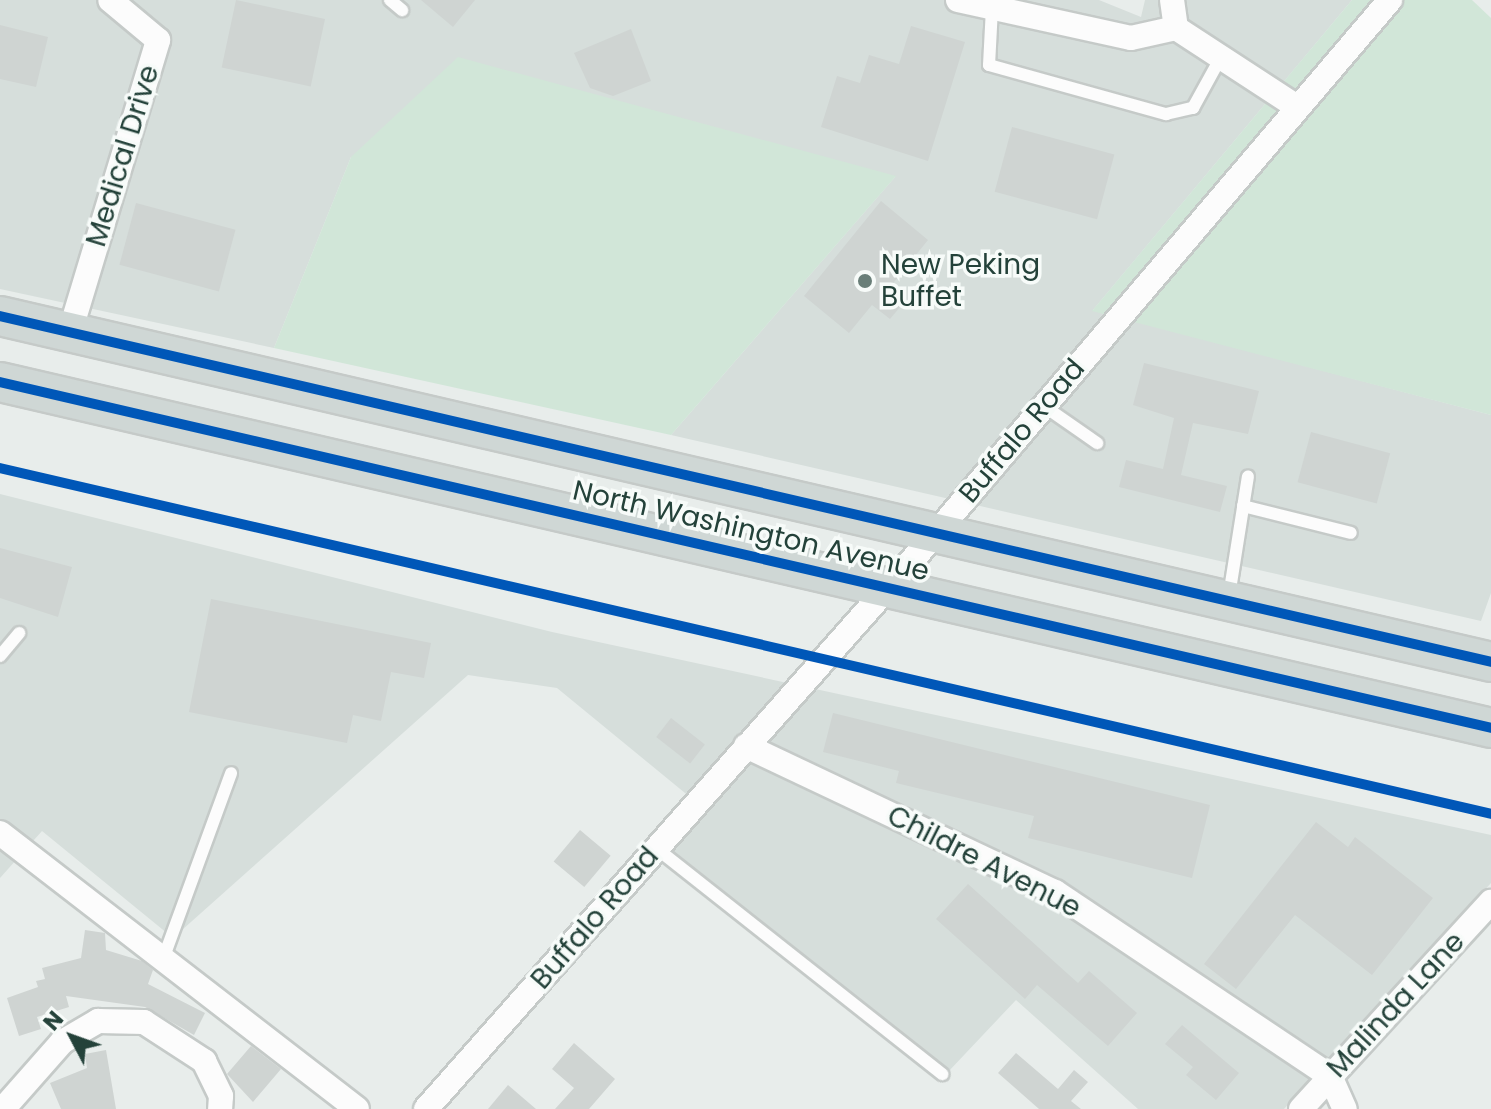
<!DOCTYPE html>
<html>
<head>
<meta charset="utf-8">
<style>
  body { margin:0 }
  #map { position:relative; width:1491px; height:1109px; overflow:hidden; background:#e8edeb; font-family:Poppins,sans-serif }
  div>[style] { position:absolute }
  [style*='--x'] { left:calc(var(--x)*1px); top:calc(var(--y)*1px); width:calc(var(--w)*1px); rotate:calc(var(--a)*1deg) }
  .built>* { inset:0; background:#d6dedb }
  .green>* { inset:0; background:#d1e6d8 }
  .building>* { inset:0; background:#cfd4d2; transform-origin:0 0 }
  .roads { filter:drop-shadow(2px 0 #c5cac8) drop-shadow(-2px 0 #c5cac8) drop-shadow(0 2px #c5cac8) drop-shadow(0 -2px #c5cac8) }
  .lane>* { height:12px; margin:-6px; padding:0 6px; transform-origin:6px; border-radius:6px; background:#fcfcfc }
  .street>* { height:24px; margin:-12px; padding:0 12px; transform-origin:12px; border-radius:12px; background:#fcfcfc }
  .primary>* { height:38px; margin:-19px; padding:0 19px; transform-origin:19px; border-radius:19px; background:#cfd7d5 }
  .cycleway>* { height:10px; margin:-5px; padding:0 5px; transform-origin:5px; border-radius:5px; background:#0057b8 }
  .dots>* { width:22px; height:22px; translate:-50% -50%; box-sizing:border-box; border:4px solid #f7fbf9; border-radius:50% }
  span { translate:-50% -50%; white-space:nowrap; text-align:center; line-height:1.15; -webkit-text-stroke:7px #f7fbf9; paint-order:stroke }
  .street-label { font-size:28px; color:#24423a }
  .poi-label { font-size:28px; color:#24423a }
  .left { translate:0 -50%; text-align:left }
  .north { position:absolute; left:32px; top:997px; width:80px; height:80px; -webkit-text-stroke:6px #f7fbf9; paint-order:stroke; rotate:311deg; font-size:22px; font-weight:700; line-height:32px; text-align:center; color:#24423a }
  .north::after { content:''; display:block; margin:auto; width:28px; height:36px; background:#24423a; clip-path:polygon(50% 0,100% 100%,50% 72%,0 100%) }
</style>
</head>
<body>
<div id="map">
  <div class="built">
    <div style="clip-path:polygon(0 0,1099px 0,1141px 17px,1145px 0,1352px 0,1093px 310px,1491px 415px,1491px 593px,1481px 621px,671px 435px,895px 177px,351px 157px,274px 348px,0 289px)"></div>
    <div style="clip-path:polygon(0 494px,552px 632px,1491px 835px,1491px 883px,1284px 1109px,1138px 1109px,1016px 1000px,948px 1072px,653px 836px,696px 802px,557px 688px,468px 675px,173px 938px,42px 831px,0 878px)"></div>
  </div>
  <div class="green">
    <div style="clip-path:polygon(1352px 0,1472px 0,1491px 18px,1491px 415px,1092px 311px)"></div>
    <div style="clip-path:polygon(458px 57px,896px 176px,671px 435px,274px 348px,351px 157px)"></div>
  </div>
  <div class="building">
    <div style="left:236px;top:0;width:91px;height:69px;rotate:12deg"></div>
    <div style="clip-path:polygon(421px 0,475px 0,453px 27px)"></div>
    <div style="clip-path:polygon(0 25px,48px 37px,36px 87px,0 79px)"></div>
    <div style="clip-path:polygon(911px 26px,965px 42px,928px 161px,821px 127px,837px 76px,860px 83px,869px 55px,899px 64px)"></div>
    <div style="clip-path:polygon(631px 29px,651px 81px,613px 96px,590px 88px,574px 53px)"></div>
    <div style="left:1012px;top:127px;width:106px;height:67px;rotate:15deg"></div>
    <div style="clip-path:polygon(881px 201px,928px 240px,890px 287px,906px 300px,890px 319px,872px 305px,849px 333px,804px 296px)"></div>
    <div style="left:136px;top:203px;width:103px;height:64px;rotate:15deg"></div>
    <div style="clip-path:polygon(1144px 363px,1259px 391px,1248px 434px,1193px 423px,1181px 475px,1227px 486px,1220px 512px,1119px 487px,1126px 460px,1163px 469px,1174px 418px,1133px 405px)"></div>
    <div style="left:1311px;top:432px;width:82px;height:52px;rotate:15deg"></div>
    <div style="clip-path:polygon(0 548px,72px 567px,58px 617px,0 598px)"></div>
    <div style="clip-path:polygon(211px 599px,431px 643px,424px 678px,391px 672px,381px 721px,353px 715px,347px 743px,189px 712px)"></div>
    <div style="clip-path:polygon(833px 713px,1210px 805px,1192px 878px,1028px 838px,1034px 816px,896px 783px,899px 771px,823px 752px)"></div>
    <div style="left:671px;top:718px;width:43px;height:24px;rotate:38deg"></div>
    <div style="clip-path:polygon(1316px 822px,1348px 847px,1355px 837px,1433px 898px,1372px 975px,1295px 915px,1236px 989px,1204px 964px)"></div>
    <div style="left:580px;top:830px;width:40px;height:41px;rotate:40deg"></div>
    <div style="clip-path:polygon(968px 884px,1078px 983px,1089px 971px,1137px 1013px,1108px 1046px,1037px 985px,1025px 999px,936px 919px)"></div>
    <div style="clip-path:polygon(85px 930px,105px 933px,106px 950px,142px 961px,153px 970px,148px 984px,205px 1013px,194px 1035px,145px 1007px,66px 996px,69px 1007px,37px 1017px,41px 1029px,19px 1036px,7px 998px,38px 987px,36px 981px,45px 979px,42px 968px,81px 958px)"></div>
    <div style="clip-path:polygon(1182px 1025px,1239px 1073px,1216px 1100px,1186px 1075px,1193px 1067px,1165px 1044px)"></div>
    <div style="clip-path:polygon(574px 1043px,615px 1079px,589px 1109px,555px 1109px,574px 1088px,552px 1069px)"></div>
    <div style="clip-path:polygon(251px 1046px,281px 1069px,253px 1102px,227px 1074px)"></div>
    <div style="clip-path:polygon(106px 1050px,116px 1109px,61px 1109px,50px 1083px,87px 1068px,85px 1054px)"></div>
    <div style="clip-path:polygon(1016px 1053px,1058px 1089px,1074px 1070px,1088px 1082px,1071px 1101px,1081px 1109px,1039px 1109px,998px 1073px)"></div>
    <div style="clip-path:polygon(508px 1085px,536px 1109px,488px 1109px)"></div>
  </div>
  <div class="roads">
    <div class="lane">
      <div style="--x:390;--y:0;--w:16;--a:40"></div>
      <div style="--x:992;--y:8;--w:57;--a:93"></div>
      <div style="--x:989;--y:65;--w:184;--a:15.5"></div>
      <div style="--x:1166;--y:114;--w:28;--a:-13"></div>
      <div style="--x:1193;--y:108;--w:58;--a:-61.2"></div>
      <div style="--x:1044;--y:406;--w:65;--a:34.9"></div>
      <div style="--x:1243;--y:506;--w:111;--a:14"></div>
      <div style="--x:1229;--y:596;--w:121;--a:-81"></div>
      <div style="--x:0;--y:656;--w:30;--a:-50"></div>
      <div style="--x:656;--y:848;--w:365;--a:38.3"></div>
      <div style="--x:162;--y:962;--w:201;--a:-69.9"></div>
    </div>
    <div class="street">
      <div style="--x:958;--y:0;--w:177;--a:12.4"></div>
      <div style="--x:1131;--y:38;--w:46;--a:-12.5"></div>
      <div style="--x:1176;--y:28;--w:145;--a:33.1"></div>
      <div style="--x:1172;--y:0;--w:28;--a:82"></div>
      <div style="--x:70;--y:332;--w:305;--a:-73.2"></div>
      <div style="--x:158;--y:40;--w:62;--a:-140.2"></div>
      <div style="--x:746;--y:746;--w:342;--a:25.3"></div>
      <div style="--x:1055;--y:892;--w:331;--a:33.8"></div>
      <div style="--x:1330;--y:1076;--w:36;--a:66"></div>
      <div style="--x:0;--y:833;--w:451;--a:37.7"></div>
      <div style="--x:3;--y:1109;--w:89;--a:-48.6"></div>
      <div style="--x:62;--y:1042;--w:42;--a:-30.3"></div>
      <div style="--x:98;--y:1021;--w:46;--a:1.2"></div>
      <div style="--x:144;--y:1022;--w:72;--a:33"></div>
      <div style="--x:204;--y:1061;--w:39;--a:64"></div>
      <div style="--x:221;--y:1096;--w:13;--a:94"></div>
      <div style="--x:426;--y:1109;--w:771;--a:-48.47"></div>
      <div style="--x:937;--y:532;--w:699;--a:-49.59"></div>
      <div style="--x:1301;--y:1109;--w:281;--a:-47.5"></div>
    </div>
    <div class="primary">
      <div style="--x:0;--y:316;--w:1531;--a:13.06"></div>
      <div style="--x:0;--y:382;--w:1531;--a:13.06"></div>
    </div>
  </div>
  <div class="cycleway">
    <div style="--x:0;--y:316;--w:1531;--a:13.06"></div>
    <div style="--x:0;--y:382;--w:1531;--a:13.06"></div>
    <div style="--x:0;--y:468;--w:1531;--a:13.06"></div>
  </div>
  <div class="dots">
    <div style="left:865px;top:281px;background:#697e78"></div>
  </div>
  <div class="street-label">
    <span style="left:123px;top:156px;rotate:-73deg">Medical Drive</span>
    <span style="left:1022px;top:431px;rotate:-50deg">Buffalo Road</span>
    <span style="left:751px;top:531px;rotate:13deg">North Washington Avenue</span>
    <span style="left:984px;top:862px;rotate:27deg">Childre Avenue</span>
    <span style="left:595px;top:918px;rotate:-49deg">Buffalo Road</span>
    <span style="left:1396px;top:1005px;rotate:-47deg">Malinda Lane</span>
  </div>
  <div class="poi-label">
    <span class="left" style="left:881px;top:281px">New Peking<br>Buffet</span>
  </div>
  <div class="north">N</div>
</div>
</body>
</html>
